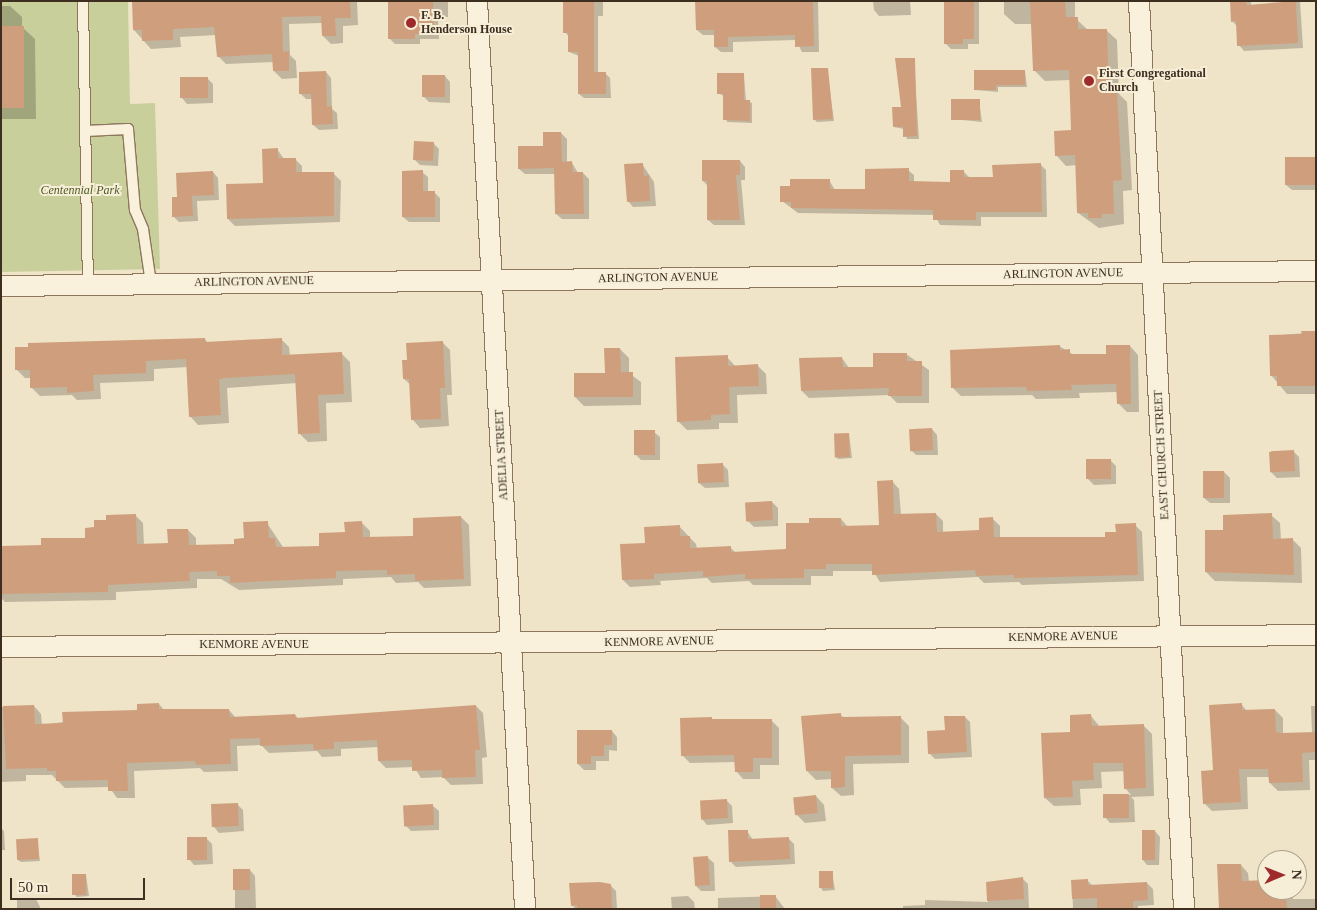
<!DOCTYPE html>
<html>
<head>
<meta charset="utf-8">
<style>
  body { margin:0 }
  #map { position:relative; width:1317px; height:910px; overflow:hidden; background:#f0e4c8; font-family:Georgia,serif }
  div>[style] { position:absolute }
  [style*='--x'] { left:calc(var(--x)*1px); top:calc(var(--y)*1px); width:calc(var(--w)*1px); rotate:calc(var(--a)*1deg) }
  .green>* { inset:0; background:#c9cf9b }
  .shadow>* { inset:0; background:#0003 }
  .building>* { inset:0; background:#cf9f7d; transform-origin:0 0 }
  .roads { filter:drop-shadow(1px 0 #8d765c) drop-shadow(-1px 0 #8d765c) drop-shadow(0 1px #8d765c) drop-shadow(0 -1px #8d765c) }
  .lane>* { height:10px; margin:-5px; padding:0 5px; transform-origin:5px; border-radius:5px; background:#faf1dc }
  .street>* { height:20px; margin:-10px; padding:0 10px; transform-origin:10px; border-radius:10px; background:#faf1dc }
  .dots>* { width:14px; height:14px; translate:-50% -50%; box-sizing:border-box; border:2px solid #f7eed8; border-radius:50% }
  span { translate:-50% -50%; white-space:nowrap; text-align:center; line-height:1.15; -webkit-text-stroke:4px #f7eed8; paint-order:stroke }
  .poi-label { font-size:12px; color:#3d2e20; font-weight:700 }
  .left { translate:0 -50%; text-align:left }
  .park-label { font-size:12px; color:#4d5a26; font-style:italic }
  .street-label { font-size:12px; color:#3d2e20 }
  .frame { position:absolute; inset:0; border:2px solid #3d2e20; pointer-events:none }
  .north { position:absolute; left:1257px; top:850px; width:50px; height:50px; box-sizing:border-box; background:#f7eed8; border:1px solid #ada18e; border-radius:50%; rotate:89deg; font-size:14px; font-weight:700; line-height:20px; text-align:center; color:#3d2e20 }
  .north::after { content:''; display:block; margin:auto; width:18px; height:22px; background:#9e2a2b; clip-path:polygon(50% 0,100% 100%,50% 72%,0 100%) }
  .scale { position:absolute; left:10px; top:878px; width:135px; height:22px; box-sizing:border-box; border:2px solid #3d2e20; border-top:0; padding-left:6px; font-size:15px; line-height:18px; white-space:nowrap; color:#3d2e20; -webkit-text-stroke:4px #f7eed8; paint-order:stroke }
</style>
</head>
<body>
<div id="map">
  <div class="green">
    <div style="clip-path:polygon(1px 1px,128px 1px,130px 104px,155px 103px,160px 269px,1px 272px)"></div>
  </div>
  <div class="shadow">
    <div style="clip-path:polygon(259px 1px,357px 1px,358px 25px,343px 26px,343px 43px,331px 44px,323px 36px,322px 23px,289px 24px,290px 55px,296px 61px,297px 78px,282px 79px,274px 71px,274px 62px,226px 64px,218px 56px,216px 35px,180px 37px,181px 47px,151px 49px,134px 30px)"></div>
    <div style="clip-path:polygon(389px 1px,448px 1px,448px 17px,438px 17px,439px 39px,420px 39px,420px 44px,395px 44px,390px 39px)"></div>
    <div style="clip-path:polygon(565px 1px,603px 1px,603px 16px,598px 16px,598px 73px,605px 73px,610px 78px,611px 98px,584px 98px,579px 94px,579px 56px,569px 52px,569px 37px,565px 32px)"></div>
    <div style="clip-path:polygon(697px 1px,818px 1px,819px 52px,802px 52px,796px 40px,733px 42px,733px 52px,721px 52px,715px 47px,715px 35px,703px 35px,697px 30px)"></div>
    <div style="clip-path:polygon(873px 1px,910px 1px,911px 15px,879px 16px,874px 10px)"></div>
    <div style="clip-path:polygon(945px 1px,979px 1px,979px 44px,968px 44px,968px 49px,951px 49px,945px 43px)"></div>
    <div style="clip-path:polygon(1004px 1px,1075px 1px,1075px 18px,1088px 30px,1106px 30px,1117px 40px,1119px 94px,1127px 102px,1131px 171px,1132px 190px,1123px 191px,1124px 224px,1099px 228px,1078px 213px,1077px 165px,1066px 166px,1056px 155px,1072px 131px,1070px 80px,1045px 81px,1034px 70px,1032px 24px,1015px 24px,1004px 14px)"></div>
    <div style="clip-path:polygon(1231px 1px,1251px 1px,1251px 6px,1300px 1px,1303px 48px,1244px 51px,1239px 45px,1238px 27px,1232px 21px)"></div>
    <div style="clip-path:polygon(1px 6px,10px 6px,22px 17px,22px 27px,35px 39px,36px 119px,1px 119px)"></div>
    <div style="clip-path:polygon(914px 60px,919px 139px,907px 139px,904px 129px,894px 127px,903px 108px)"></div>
    <div style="clip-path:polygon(827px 69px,834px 121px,817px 122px,814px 119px)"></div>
    <div style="clip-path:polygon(1025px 71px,1027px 87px,998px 87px,998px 92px,975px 90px)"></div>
    <div style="clip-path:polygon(326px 72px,331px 78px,332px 109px,337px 113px,338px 129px,319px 130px,313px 125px,312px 99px,306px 99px,301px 94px)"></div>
    <div style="clip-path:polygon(744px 75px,746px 101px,752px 103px,752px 123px,727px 122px,724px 96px,718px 93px)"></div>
    <div style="clip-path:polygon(445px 76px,450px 82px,450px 103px,429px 102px,424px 97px)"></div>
    <div style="clip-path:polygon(207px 78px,213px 84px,213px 103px,187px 104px,182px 98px)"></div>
    <div style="clip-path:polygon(979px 100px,982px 122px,952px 119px)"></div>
    <div style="clip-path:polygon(561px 133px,567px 139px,567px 163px,572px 163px,578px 173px,583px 173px,589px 179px,589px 219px,562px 219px,556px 214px,555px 174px,525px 174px,519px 169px)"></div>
    <div style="clip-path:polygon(433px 143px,439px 149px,438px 166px,420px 165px,415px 160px)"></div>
    <div style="clip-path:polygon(277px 149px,284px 159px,295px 159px,302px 166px,302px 174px,334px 174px,341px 181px,340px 222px,235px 226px,228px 219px,264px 184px)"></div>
    <div style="clip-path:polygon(1316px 158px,1316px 190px,1292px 190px,1286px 185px)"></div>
    <div style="clip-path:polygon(740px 161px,745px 167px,745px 180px,741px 180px,745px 225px,714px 225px,708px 220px,708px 186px,703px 181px)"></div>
    <div style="clip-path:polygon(642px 164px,654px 182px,656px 206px,633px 207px,628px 201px)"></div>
    <div style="clip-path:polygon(1040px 164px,1046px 170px,1047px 217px,981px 217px,981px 226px,940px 225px,935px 215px,798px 213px,782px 201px,791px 187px,829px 180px,835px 190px,867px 190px,908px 170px,914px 175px,914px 183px,952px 183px,964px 172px,969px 177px,994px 179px)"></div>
    <div style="clip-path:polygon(213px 172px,218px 178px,219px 200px,197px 201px,198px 221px,179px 222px,173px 216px,178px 198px)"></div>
    <div style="clip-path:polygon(422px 172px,428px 177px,428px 192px,434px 192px,440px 198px,440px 222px,409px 222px,403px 217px)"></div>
    <div style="clip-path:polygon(1316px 332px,1316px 394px,1287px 394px,1271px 375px,1271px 336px)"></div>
    <div style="clip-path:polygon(205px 339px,208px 343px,281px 339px,289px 347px,290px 356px,341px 353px,350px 362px,352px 402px,326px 403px,327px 441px,308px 442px,299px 433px,297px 383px,227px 388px,229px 423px,198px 425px,190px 416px,188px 367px,154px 369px,154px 381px,100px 383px,101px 399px,77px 400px,72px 395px,40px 396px,31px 387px,31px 378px,25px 378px,17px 370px,30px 344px)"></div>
    <div style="clip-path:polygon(443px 343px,450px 350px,452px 395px,447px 395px,449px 426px,420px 428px,413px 420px,411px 385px,404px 379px,408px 361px)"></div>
    <div style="clip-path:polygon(1059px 346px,1074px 355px,1107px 355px,1130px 346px,1138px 355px,1139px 412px,1127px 412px,1118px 403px,1118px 392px,1079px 393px,1080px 398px,1036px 399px,1032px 395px,961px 396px,952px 387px)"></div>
    <div style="clip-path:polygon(620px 349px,629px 358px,629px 373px,641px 382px,641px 405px,584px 406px,575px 397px,606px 374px)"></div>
    <div style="clip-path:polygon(906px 354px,929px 370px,929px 403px,897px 403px,889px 395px,809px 398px,802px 391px,842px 358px,849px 368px,874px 369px)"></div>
    <div style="clip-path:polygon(727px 357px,736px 367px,758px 366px,766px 374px,767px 394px,737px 395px,738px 423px,719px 423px,719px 429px,687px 430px,678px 421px)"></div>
    <div style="clip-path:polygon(932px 429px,937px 435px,938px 455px,916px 455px,911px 450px)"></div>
    <div style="clip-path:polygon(654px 432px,660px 437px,660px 460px,641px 460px,635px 454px)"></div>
    <div style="clip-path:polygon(849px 434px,852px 458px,838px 459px,836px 456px)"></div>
    <div style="clip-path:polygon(1293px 451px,1299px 457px,1300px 477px,1277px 478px,1271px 472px,1270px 452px)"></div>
    <div style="clip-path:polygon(1110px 460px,1116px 466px,1116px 484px,1094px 485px,1088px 479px)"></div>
    <div style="clip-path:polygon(723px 465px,728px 470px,729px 487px,705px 488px,699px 483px)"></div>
    <div style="clip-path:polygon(1224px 472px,1230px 478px,1230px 503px,1210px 503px,1204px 498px)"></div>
    <div style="clip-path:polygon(892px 481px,899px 489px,901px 515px,936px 514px,943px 521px,943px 533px,981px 531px,992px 518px,1000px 526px,1000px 539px,1106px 539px,1135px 525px,1142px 532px,1144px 581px,1022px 585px,1019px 582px,984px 583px,978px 577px,880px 582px,873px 571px,833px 571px,833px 576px,811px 576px,811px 585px,753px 585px,749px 581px,712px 583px,707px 578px,660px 581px,661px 585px,630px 587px,623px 580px,646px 544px,679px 526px,696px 544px,697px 549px,730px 547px,736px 553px,788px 551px,810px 525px,841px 519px,848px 527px,881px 526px)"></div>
    <div style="clip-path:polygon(772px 502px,778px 508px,778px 526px,754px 527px,748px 521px)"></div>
    <div style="clip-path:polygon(135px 515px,143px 523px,144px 545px,169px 544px,188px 530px,196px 538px,196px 546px,235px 545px,267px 523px,283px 547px,321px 547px,362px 523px,370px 531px,370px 538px,414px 537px,461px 517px,469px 525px,471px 586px,424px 588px,418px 582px,396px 583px,391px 577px,343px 579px,343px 585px,239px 590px,221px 579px,197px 579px,197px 588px,116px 592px,116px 600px,5px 602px,1px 598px,1px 548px,42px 546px,86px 539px,107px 521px)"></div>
    <div style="clip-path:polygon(1271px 515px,1280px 523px,1281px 540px,1292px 539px,1301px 548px,1302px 583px,1215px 581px,1206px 572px,1225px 531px)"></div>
    <div style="clip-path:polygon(159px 704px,165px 711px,229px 710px,236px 718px,295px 715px,299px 719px,476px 706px,483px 713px,487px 757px,482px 758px,483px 784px,451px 785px,443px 777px,421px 778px,414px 767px,386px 768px,379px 761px,378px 747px,341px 749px,341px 756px,322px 757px,317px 751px,269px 753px,261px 745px,237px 746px,238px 771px,204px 772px,200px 768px,134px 771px,135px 798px,117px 798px,109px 787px,65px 788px,52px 775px,26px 775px,26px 781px,1px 782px,1px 707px,34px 706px,41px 714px,42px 725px,138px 711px)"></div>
    <div style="clip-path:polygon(1241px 704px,1247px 711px,1275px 710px,1283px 718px,1283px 734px,1312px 733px,1311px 706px,1316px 706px,1316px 760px,1309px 760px,1310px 790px,1278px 791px,1270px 783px,1270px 777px,1247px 777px,1248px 809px,1212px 811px,1204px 803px)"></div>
    <div style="clip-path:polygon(840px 714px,844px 718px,900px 717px,909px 726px,909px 763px,853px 764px,854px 795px,841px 796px,832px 788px,832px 779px,816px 780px,807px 771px)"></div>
    <div style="clip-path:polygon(1091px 716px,1100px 727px,1143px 725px,1152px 734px,1154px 796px,1131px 797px,1134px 800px,1135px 822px,1110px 823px,1105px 817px,1104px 795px,1131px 795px,1125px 788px,1125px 771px,1101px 772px,1102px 788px,1080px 789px,1081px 805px,1054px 806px,1045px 798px,1072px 734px)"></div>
    <div style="clip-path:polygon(965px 717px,970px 722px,972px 757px,935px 759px,929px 753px,946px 731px)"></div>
    <div style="clip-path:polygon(771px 720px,779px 728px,779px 765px,760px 765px,760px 779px,743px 779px,736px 771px,736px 762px,690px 763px,682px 755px)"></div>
    <div style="clip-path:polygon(612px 731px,617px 737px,617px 751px,609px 750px,609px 761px,596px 761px,596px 770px,584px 770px,578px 764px)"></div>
    <div style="clip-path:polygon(816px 796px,824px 805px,826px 821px,805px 823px,796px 814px)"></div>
    <div style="clip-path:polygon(727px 801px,732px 806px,733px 823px,707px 825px,702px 819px)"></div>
    <div style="clip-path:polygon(238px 805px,243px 810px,244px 831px,219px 833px,214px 827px)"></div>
    <div style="clip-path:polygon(433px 806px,439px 811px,439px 830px,411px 831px,405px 825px)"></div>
    <div style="clip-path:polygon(1px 828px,4px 831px,5px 850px,1px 850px)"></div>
    <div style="clip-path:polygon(747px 831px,753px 840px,789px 839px,794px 844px,795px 864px,736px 867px,730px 861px)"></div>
    <div style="clip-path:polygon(1155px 831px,1160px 837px,1159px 865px,1147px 865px,1142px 859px)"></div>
    <div style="clip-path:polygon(206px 838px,212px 844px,213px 864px,194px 865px,189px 859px)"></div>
    <div style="clip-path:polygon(37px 840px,40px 861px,21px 862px,18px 860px)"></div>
    <div style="clip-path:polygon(708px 858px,714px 863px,715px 891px,701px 891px,696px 886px)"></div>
    <div style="clip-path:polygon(1241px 865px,1248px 873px,1249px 882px,1267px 890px,1293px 890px,1293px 899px,1316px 899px,1316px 909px,1220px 909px)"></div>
    <div style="clip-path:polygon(250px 870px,255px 876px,256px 909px,235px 909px,235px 871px)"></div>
    <div style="clip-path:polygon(832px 872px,835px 890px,823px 891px,821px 888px)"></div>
    <div style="clip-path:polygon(86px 875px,89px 896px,77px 897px,74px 894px)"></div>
    <div style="clip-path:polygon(1023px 879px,1028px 884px,1029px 909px,903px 909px,903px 906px,925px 905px,925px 900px,988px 902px,987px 883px)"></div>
    <div style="clip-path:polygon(1087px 880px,1093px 886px,1147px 883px,1153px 889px,1154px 905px,1138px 906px,1138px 909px,1073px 909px,1072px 881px)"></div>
    <div style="clip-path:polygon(610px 885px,616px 891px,617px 909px,576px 909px,572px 905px)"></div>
    <div style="clip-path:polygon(688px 896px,694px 902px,695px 909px,672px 909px,671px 897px)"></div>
    <div style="clip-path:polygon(775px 896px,785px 909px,718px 909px,718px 898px)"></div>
    <div style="clip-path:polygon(36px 899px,41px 909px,17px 909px,17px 900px)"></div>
  </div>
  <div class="building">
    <div style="clip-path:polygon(132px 1px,350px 1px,351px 18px,335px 18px,336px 36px,322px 36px,321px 16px,282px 17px,283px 52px,289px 51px,289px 71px,273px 71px,272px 54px,217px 57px,214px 27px,173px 29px,173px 40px,142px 41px,142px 30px,133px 30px)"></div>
    <div style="clip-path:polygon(388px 1px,433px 1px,434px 34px,415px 34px,415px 39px,388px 39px)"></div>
    <div style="clip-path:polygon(563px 1px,594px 1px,594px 72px,606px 72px,606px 94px,578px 94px,578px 52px,568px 52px,568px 33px,563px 33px)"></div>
    <div style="clip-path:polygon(695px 1px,813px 1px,814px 46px,795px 47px,795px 35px,728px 37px,728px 47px,714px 47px,714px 30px,696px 30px)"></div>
    <div style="clip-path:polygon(944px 1px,974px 1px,974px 39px,963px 39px,963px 44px,944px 44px)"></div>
    <div style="clip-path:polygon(1030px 1px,1065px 1px,1066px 17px,1078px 17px,1078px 29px,1107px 29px,1109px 91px,1117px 91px,1122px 180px,1113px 181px,1114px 214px,1102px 214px,1102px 218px,1088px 218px,1088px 213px,1077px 213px,1075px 155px,1055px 156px,1054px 131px,1071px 130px,1069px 70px,1033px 71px)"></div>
    <div style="clip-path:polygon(1230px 1px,1246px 1px,1247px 5px,1296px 1px,1298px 43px,1237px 46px,1236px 21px,1231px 22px)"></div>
    <div style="left:1px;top:26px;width:23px;height:82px"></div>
    <div style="clip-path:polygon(895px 58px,915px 58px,917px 136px,903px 137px,903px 127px,893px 127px,892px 107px,901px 107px)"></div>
    <div style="clip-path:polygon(811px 68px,828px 68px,833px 119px,813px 120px)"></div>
    <div style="clip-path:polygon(974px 70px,1025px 70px,1025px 85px,996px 85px,996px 90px,974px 90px)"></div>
    <div style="clip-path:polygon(326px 71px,327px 107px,332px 106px,333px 124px,312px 125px,311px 94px,299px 94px,299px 72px)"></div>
    <div style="clip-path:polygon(717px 73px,744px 73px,744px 100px,750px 100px,750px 121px,723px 120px,723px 94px,717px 94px)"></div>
    <div style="left:422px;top:75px;width:23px;height:22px"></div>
    <div style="left:180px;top:77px;width:28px;height:21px"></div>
    <div style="left:951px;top:99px;width:29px;height:21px"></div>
    <div style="clip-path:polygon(543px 132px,561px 132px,562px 162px,572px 161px,573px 172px,583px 172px,584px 214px,555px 214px,554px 168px,518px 169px,518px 146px,543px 146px)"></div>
    <div style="left:414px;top:141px;width:20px;height:19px;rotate:3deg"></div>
    <div style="clip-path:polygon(278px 148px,278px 158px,296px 158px,296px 172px,334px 172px,334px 216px,227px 219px,226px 184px,263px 183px,262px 149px)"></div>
    <div style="left:1285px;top:157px;width:31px;height:28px"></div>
    <div style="clip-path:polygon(702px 160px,740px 160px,740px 175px,736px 175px,740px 220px,707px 220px,707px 181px,702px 181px)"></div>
    <div style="clip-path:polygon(643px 163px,644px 176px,649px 175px,650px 201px,627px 202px,624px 164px)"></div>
    <div style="clip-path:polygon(1041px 163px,1042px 212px,976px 212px,976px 220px,933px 220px,933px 210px,791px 208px,791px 202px,780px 202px,780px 186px,790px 186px,790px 179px,830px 179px,830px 189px,865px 189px,865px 169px,909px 168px,909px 181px,950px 182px,950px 170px,964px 170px,964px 177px,993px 177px,992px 165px)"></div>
    <div style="clip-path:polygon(423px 170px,423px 191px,435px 191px,435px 217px,402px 217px,402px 171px)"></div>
    <div style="clip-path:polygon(213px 171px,214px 195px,192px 196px,193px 216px,172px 217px,172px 197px,177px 197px,176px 173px)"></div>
    <div style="clip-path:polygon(1301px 331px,1316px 331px,1316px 386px,1277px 386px,1277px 376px,1270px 376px,1269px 335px,1302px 334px)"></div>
    <div style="clip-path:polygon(205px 338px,205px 342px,282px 338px,282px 355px,342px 352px,344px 394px,318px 395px,320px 433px,298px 434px,295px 374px,224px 378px,219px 380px,221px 415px,189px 417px,186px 359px,146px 361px,146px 373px,93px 375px,94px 391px,67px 393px,67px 387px,30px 388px,30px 370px,15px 370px,15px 347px,28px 347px,28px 343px)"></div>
    <div style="clip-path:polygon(443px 341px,445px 388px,440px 388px,441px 419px,411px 420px,409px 379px,403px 379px,402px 360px,407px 360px,406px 343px)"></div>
    <div style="clip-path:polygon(1060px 345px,1060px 350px,1070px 349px,1070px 354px,1106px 354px,1106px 345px,1130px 345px,1131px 404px,1117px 404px,1116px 384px,1071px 385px,1072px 390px,1027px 391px,1026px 387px,951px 388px,950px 350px)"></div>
    <div style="clip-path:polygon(604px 348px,620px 348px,621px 372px,633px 372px,633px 397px,574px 397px,574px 373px,605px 373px)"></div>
    <div style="clip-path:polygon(873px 353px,907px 353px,907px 361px,922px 361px,922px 396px,888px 396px,889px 388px,801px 391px,799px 358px,842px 357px,843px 367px,873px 367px)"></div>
    <div style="clip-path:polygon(728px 355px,728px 366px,758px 364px,759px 386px,729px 387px,730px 414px,711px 415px,711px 420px,677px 422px,675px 357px)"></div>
    <div style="left:932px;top:428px;width:22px;height:23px;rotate:87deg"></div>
    <div style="left:634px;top:430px;width:21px;height:25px"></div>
    <div style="left:849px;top:433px;width:24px;height:15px;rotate:88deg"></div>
    <div style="left:1294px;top:450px;width:21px;height:25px;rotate:87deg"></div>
    <div style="left:1111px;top:459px;width:20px;height:25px;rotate:90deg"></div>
    <div style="left:723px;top:463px;width:19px;height:26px;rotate:87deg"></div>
    <div style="left:1203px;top:471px;width:21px;height:27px"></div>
    <div style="clip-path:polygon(893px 480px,894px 514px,936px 513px,937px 532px,979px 530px,979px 518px,993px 517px,994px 537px,1105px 537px,1105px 532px,1116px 532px,1115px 524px,1136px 523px,1138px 575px,1014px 578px,1014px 575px,976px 576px,975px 570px,872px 575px,872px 564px,826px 564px,826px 569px,804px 569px,804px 578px,745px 579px,745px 574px,703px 577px,703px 571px,654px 574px,654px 579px,622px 580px,620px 544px,645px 543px,644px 527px,680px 525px,680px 536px,690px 536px,690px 548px,731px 546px,731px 552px,786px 549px,786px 523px,809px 523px,809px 518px,841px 518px,841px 526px,879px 525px,877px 481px)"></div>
    <div style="left:772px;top:501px;width:19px;height:27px;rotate:87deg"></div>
    <div style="clip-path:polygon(1272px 513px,1273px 539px,1293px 538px,1294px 575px,1205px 572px,1205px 530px,1223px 530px,1223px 515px)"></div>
    <div style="clip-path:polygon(136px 514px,137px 544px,168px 543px,167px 529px,188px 529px,189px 545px,234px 544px,234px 539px,244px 538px,243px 522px,268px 521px,269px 538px,275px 538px,276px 547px,319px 546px,319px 533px,345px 532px,344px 522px,362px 521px,363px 537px,413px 536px,413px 518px,461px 516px,464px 579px,415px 581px,415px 574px,387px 575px,387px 570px,336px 571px,336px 578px,230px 583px,230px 576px,217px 576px,217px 571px,189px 572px,190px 581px,108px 585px,108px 592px,1px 594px,1px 546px,41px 545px,41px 538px,85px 538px,85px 528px,94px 527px,94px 520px,106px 520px,106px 515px)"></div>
    <div style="clip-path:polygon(159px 703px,159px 709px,229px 709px,230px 717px,295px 714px,296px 718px,476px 705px,480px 750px,475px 750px,476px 777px,442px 778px,442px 770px,412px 771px,412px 760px,378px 761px,377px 740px,334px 742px,334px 749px,314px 750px,313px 744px,260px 746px,260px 738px,230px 739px,231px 764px,196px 765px,195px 761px,127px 763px,128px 791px,108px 791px,108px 780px,56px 781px,56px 771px,47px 771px,47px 768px,6px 769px,3px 706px,34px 705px,35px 724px,63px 723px,62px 712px,137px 710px,137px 704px)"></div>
    <div style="clip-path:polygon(1242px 703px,1242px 710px,1275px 709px,1276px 732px,1280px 733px,1316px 732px,1316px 752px,1302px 753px,1303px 782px,1269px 783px,1268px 769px,1239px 769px,1241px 802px,1203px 804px,1201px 771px,1213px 770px,1209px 705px)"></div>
    <div style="clip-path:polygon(841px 713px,841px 717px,901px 716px,901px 755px,845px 756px,845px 787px,831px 788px,831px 771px,806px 771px,801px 716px)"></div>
    <div style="clip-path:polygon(1091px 714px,1092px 726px,1144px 724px,1146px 788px,1124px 789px,1123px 763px,1093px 763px,1094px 780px,1072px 781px,1073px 797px,1044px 798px,1041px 733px,1070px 732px,1070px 715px)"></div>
    <div style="clip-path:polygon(944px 716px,965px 716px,967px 752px,928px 754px,927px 731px,945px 730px)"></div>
    <div style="clip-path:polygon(712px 717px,712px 719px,772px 719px,772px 758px,753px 758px,753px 772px,735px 772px,734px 755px,681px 756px,680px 718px)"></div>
    <div style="clip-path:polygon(577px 730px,612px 730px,612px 745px,604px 745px,604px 756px,591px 756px,591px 764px,577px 764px)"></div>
    <div style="left:1103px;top:794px;width:26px;height:24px"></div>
    <div style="left:816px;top:795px;width:18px;height:23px;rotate:84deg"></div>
    <div style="left:727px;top:799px;width:19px;height:27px;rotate:87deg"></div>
    <div style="left:238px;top:803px;width:23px;height:27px;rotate:88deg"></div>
    <div style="left:433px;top:804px;width:21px;height:30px;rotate:87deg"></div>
    <div style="clip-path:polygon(728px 830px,748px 830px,748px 839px,789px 837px,790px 859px,729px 862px)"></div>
    <div style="left:1142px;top:830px;width:13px;height:30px"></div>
    <div style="left:187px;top:837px;width:20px;height:23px"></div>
    <div style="left:38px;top:838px;width:21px;height:22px;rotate:87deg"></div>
    <div style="left:708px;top:856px;width:29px;height:15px;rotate:86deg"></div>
    <div style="clip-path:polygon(1217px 864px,1241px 864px,1242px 881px,1267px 880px,1267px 890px,1286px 890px,1287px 909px,1219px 909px)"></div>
    <div style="left:233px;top:869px;width:17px;height:21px"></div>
    <div style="left:833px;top:871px;width:17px;height:14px;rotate:90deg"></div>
    <div style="left:72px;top:874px;width:14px;height:21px"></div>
    <div style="clip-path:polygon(1023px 877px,1024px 899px,987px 901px,986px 882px)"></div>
    <div style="clip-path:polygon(1088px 879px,1088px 885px,1147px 882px,1148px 900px,1133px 901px,1133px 909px,1106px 909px,1097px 908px,1097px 898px,1072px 899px,1071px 880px)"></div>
    <div style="clip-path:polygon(600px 882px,611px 884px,612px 909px,577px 909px,577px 905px,571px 906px,569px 883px)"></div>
    <div style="left:760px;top:895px;width:16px;height:14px"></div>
  </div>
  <div class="roads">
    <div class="lane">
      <div style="--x:83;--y:1;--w:283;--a:89"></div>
      <div style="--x:85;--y:131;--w:43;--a:-2.7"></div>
      <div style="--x:128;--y:129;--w:81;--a:85.1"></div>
      <div style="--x:135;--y:210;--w:21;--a:67"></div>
      <div style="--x:143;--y:229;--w:55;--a:81.6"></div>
    </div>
    <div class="street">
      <div style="--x:477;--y:1;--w:909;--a:86.97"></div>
      <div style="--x:1139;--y:1;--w:909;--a:87.16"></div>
      <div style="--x:1;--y:286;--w:1315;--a:-0.65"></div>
      <div style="--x:1;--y:647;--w:1315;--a:-0.52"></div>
    </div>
  </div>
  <div class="dots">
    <div style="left:411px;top:23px;background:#9e2a2b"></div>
    <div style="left:1089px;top:81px;background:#9e2a2b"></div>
  </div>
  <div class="poi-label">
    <span class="left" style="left:421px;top:23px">F. B.<br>Henderson House</span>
    <span class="left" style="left:1099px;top:81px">First Congregational<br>Church</span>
  </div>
  <div class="park-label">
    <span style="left:80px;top:191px">Centennial Park</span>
  </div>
  <div class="street-label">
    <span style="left:1063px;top:274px;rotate:-1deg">ARLINGTON AVENUE</span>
    <span style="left:658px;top:278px;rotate:-1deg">ARLINGTON AVENUE</span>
    <span style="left:254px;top:282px;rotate:-1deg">ARLINGTON AVENUE</span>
    <span style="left:502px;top:455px;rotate:-93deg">ADELIA STREET</span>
    <span style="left:1162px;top:455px;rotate:-93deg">EAST CHURCH STREET</span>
    <span style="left:1063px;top:637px;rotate:-1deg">KENMORE AVENUE</span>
    <span style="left:659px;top:642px;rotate:-1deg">KENMORE AVENUE</span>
    <span style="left:254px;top:645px">KENMORE AVENUE</span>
  </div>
  <div class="frame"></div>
  <div class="north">N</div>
  <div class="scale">50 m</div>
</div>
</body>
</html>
